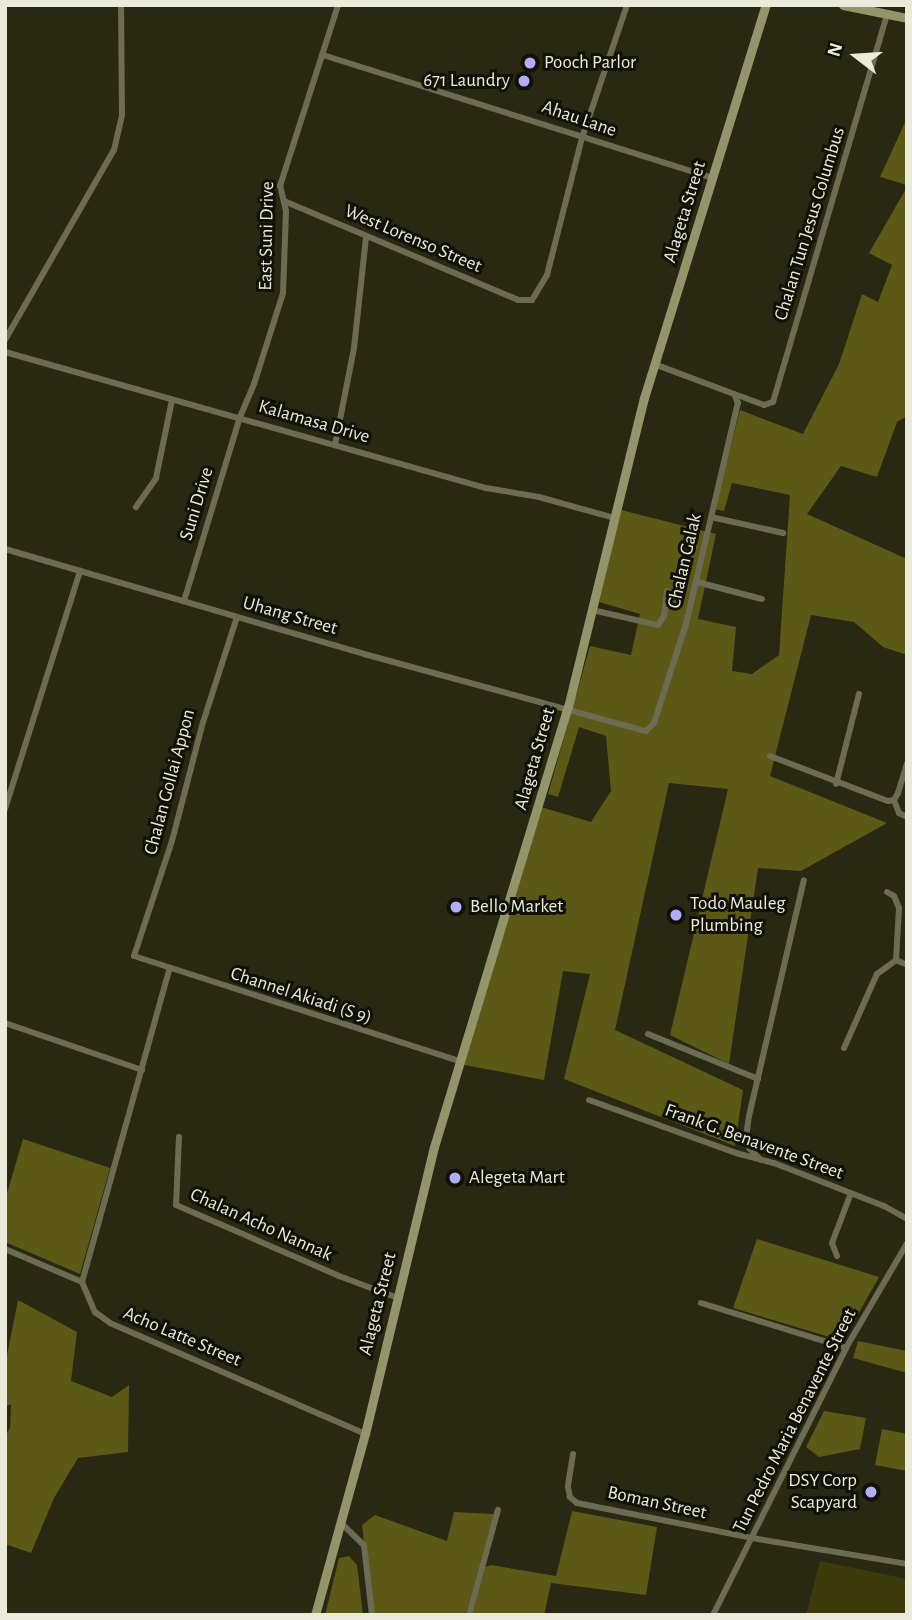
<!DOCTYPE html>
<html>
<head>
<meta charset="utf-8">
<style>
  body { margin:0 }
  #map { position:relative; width:912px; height:1620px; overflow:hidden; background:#292812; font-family:"Alegreya Sans",sans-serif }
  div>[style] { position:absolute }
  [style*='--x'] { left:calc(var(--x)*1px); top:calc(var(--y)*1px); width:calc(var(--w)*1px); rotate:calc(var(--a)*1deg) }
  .green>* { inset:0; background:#3c3a0b }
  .forest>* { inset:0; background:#5c5917 }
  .street>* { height:6px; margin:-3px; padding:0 3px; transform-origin:3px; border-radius:3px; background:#6d6c53 }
  .secondary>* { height:9px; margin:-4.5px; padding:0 4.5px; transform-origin:4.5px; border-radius:4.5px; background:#94946a }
  .dots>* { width:19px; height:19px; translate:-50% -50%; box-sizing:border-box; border:4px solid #111107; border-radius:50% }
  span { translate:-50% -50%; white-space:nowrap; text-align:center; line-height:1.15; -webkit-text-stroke:6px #111107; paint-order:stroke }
  .poi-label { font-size:19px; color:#ebebdc }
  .left { translate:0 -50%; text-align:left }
  .right { translate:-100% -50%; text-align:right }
  .street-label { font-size:19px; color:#ebebdc }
  .frame { position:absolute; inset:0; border:7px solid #ebebdc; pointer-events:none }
  .north { position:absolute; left:821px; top:21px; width:70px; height:70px; -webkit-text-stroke:5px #111107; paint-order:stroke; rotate:287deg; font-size:19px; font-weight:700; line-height:28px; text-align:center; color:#ebebdc }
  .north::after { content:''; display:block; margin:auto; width:24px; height:32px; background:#ebebdc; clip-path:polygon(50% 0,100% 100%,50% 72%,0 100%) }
</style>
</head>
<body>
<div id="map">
  <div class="green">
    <div style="clip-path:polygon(820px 1561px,907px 1579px,907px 1615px,806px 1615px)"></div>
  </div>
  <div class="forest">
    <div style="clip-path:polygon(907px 118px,907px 185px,880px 177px)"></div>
    <div style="clip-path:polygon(907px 187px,907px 416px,897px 422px,877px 477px,841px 466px,807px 514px,907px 559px,907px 655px,883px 647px,854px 622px,811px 615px,770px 776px,887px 823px,801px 871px,758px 868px,729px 1064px,670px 1035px,728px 789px,669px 783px,615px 1030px,743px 1090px,735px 1146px,564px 1079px,590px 974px,563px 971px,544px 1080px,459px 1064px,541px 807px,591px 822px,611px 791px,606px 736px,579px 727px,558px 797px,548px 794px,590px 646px,631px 655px,640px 614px,599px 602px,621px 510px,716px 534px,698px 619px,736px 627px,732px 671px,752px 674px,779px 655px,790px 495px,732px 483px,724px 511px,715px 509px,740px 410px,803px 434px,839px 364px,862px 294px,878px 302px,892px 265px,869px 253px)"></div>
    <div style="clip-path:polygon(23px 1139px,110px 1168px,80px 1274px,5px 1242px,5px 1200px)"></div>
    <div style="clip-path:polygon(757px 1239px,879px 1277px,843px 1341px,733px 1308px)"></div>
    <div style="clip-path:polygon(18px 1300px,77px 1332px,71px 1381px,112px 1397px,129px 1385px,128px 1452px,78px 1458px,54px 1498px,31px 1553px,5px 1544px,5px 1437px,10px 1428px,11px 1404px,5px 1407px,5px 1365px)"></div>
    <div style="clip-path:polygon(858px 1341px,907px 1351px,907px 1373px,853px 1358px)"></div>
    <div style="clip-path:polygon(824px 1411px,866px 1418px,860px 1449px,819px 1457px,806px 1447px)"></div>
    <div style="clip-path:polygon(882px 1429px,907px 1434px,907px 1471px,875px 1465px)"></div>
    <div style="clip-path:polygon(572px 1511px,657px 1527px,646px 1595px,551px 1583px,544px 1615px,472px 1615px,485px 1567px,491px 1565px,556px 1576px)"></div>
    <div style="clip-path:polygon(454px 1512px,494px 1514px,466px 1615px,372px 1615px,362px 1525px,375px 1515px,447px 1541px)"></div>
    <div style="clip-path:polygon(349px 1556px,357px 1565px,363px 1615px,325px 1615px,339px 1558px)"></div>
  </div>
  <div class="street">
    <div style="--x:323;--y:55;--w:410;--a:17.5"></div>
    <div style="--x:284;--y:201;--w:254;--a:22.9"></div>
    <div style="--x:518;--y:300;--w:14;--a:0"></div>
    <div style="--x:532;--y:300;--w:29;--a:-59"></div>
    <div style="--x:547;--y:275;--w:141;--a:-75.7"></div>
    <div style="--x:582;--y:138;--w:140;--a:-71.3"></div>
    <div style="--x:5;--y:340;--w:219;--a:-60.2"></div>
    <div style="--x:114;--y:150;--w:36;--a:-77"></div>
    <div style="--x:122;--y:115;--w:110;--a:-90.5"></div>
    <div style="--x:5;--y:352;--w:500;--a:15.8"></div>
    <div style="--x:486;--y:488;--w:54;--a:9.6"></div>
    <div style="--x:539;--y:497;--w:78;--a:15.6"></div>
    <div style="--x:737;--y:395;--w:29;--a:20"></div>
    <div style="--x:764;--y:405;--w:9;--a:-18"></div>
    <div style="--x:773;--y:402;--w:404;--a:-73.6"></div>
    <div style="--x:335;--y:445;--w:99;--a:-78.9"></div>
    <div style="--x:354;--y:348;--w:112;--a:-83.8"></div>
    <div style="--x:136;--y:507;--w:35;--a:-55"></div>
    <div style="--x:156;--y:478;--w:80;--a:-78.4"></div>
    <div style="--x:711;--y:517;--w:74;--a:12.5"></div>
    <div style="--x:5;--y:549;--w:374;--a:16.3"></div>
    <div style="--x:364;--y:654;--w:292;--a:15.3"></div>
    <div style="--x:646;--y:731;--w:11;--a:-45"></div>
    <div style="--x:654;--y:723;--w:104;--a:-72.1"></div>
    <div style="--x:686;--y:624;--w:227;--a:-76.8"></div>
    <div style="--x:738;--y:403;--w:10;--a:-114"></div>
    <div style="--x:734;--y:394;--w:82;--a:-159.4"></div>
    <div style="--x:697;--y:582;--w:67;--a:14.7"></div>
    <div style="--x:184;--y:601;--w:192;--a:-73.1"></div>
    <div style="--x:240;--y:417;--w:36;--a:-67"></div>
    <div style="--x:254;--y:384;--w:96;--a:-72.3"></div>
    <div style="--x:283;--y:293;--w:82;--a:-87.9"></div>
    <div style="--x:286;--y:211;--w:26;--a:-103"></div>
    <div style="--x:280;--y:186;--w:190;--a:-72.2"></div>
    <div style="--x:592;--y:610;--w:68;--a:12.8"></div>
    <div style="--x:658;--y:625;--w:11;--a:-56"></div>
    <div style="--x:664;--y:616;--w:25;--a:-83"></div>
    <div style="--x:237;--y:617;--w:110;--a:107.9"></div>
    <div style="--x:203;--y:722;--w:123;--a:104.6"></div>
    <div style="--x:172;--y:841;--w:121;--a:108.3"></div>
    <div style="--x:134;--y:956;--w:342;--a:17.9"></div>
    <div style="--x:770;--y:756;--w:126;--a:20.9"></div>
    <div style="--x:888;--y:801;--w:6;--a:-9"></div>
    <div style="--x:894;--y:800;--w:8;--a:-60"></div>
    <div style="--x:898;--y:793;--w:31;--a:-73"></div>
    <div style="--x:836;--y:784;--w:93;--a:-75.7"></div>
    <div style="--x:894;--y:800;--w:14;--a:69"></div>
    <div style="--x:899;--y:813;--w:9;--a:27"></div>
    <div style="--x:5;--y:809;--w:250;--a:-72.5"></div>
    <div style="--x:887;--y:892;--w:8;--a:30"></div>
    <div style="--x:894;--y:896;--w:13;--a:67"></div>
    <div style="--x:899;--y:908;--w:52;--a:93.3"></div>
    <div style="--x:5;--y:1023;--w:145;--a:18.9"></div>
    <div style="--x:648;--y:1034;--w:119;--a:22.2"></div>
    <div style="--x:844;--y:1048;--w:81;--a:-66"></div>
    <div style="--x:877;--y:974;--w:24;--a:-36"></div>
    <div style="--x:896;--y:960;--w:12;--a:24"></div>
    <div style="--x:589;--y:1100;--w:156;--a:19.8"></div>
    <div style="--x:736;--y:1153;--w:39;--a:15"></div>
    <div style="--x:774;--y:1163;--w:118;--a:21.4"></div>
    <div style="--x:884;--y:1206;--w:26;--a:29"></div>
    <div style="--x:179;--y:1137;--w:68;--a:92.5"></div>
    <div style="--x:176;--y:1205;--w:178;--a:23.5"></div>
    <div style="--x:339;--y:1276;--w:63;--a:20.4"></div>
    <div style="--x:761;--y:1160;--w:16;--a:-135"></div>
    <div style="--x:750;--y:1149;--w:13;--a:-108"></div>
    <div style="--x:746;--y:1137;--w:21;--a:-82"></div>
    <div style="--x:749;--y:1116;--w:242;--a:-76.9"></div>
    <div style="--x:5;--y:1249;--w:84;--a:23.2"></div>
    <div style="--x:82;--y:1282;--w:33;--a:67"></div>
    <div style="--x:95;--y:1312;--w:19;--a:36"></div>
    <div style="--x:110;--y:1323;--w:278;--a:23.5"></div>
    <div style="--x:837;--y:1256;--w:14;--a:-111"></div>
    <div style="--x:832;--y:1243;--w:53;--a:-69.2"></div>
    <div style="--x:82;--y:1282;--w:324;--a:-74.4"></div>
    <div style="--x:701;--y:1303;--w:152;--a:17.2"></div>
    <div style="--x:573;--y:1454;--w:33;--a:99"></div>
    <div style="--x:568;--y:1487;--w:10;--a:79"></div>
    <div style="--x:570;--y:1497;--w:9;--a:41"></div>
    <div style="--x:577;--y:1503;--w:178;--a:11.3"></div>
    <div style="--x:752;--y:1538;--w:157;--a:9.5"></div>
    <div style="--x:341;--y:1523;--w:32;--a:44"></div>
    <div style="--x:364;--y:1545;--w:70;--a:83.5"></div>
    <div style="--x:469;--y:1615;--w:109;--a:-74.6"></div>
    <div style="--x:713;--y:1615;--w:298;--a:-63.5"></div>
    <div style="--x:846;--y:1348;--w:121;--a:-59.8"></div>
  </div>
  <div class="secondary">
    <div style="--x:843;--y:5;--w:65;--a:11.5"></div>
    <div style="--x:315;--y:1615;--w:188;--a:-74.6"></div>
    <div style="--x:365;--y:1434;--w:295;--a:-76.5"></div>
    <div style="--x:434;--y:1147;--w:460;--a:-73.1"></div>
    <div style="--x:568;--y:707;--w:318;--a:-76.2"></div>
    <div style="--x:644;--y:398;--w:412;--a:-72.8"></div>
  </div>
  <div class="dots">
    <div style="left:530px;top:63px;background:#b2adf9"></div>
    <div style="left:524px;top:81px;background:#b2adf9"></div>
    <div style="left:456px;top:907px;background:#b2adf9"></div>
    <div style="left:676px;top:915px;background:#b2adf9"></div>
    <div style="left:455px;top:1178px;background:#b2adf9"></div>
    <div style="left:871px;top:1492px;background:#b2adf9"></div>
  </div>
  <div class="poi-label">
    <span class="left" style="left:544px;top:63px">Pooch Parlor</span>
    <span class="right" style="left:510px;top:81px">671 Laundry</span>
    <span class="left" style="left:690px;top:915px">Todo Mauleg<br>Plumbing</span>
    <span class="left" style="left:470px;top:907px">Bello Market</span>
    <span class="left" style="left:469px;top:1178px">Alegeta Mart</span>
    <span class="right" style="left:857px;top:1492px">DSY Corp<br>Scapyard</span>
  </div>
  <div class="street-label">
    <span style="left:579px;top:119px;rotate:19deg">Ahau Lane</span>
    <span style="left:685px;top:212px;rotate:-73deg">Alageta Street</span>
    <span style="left:810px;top:224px;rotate:-73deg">Chalan Tun Jesus Columbus</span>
    <span style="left:267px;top:236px;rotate:-89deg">East Suni Drive</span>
    <span style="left:413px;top:239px;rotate:23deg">West Lorenso Street</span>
    <span style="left:314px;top:422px;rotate:16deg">Kalamasa Drive</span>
    <span style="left:197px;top:504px;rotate:-73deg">Suni Drive</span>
    <span style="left:685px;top:561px;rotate:-77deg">Chalan Galak</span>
    <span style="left:290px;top:616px;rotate:16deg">Uhang Street</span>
    <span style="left:535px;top:759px;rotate:-74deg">Alageta Street</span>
    <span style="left:170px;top:782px;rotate:-75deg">Chalan Gollai Appon</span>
    <span style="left:301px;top:996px;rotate:18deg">Channel Akiadi (S 9)</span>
    <span style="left:754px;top:1142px;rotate:20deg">Frank G. Benavente Street</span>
    <span style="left:261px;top:1225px;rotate:24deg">Chalan Acho Nannak</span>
    <span style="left:378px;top:1304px;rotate:-76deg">Alageta Street</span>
    <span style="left:182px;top:1337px;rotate:23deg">Acho Latte Street</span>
    <span style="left:795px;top:1421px;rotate:-63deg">Tun Pedro Maria Benavente Street</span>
    <span style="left:657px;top:1503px;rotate:12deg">Boman Street</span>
  </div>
  <div class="frame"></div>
  <div class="north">N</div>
</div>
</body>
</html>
